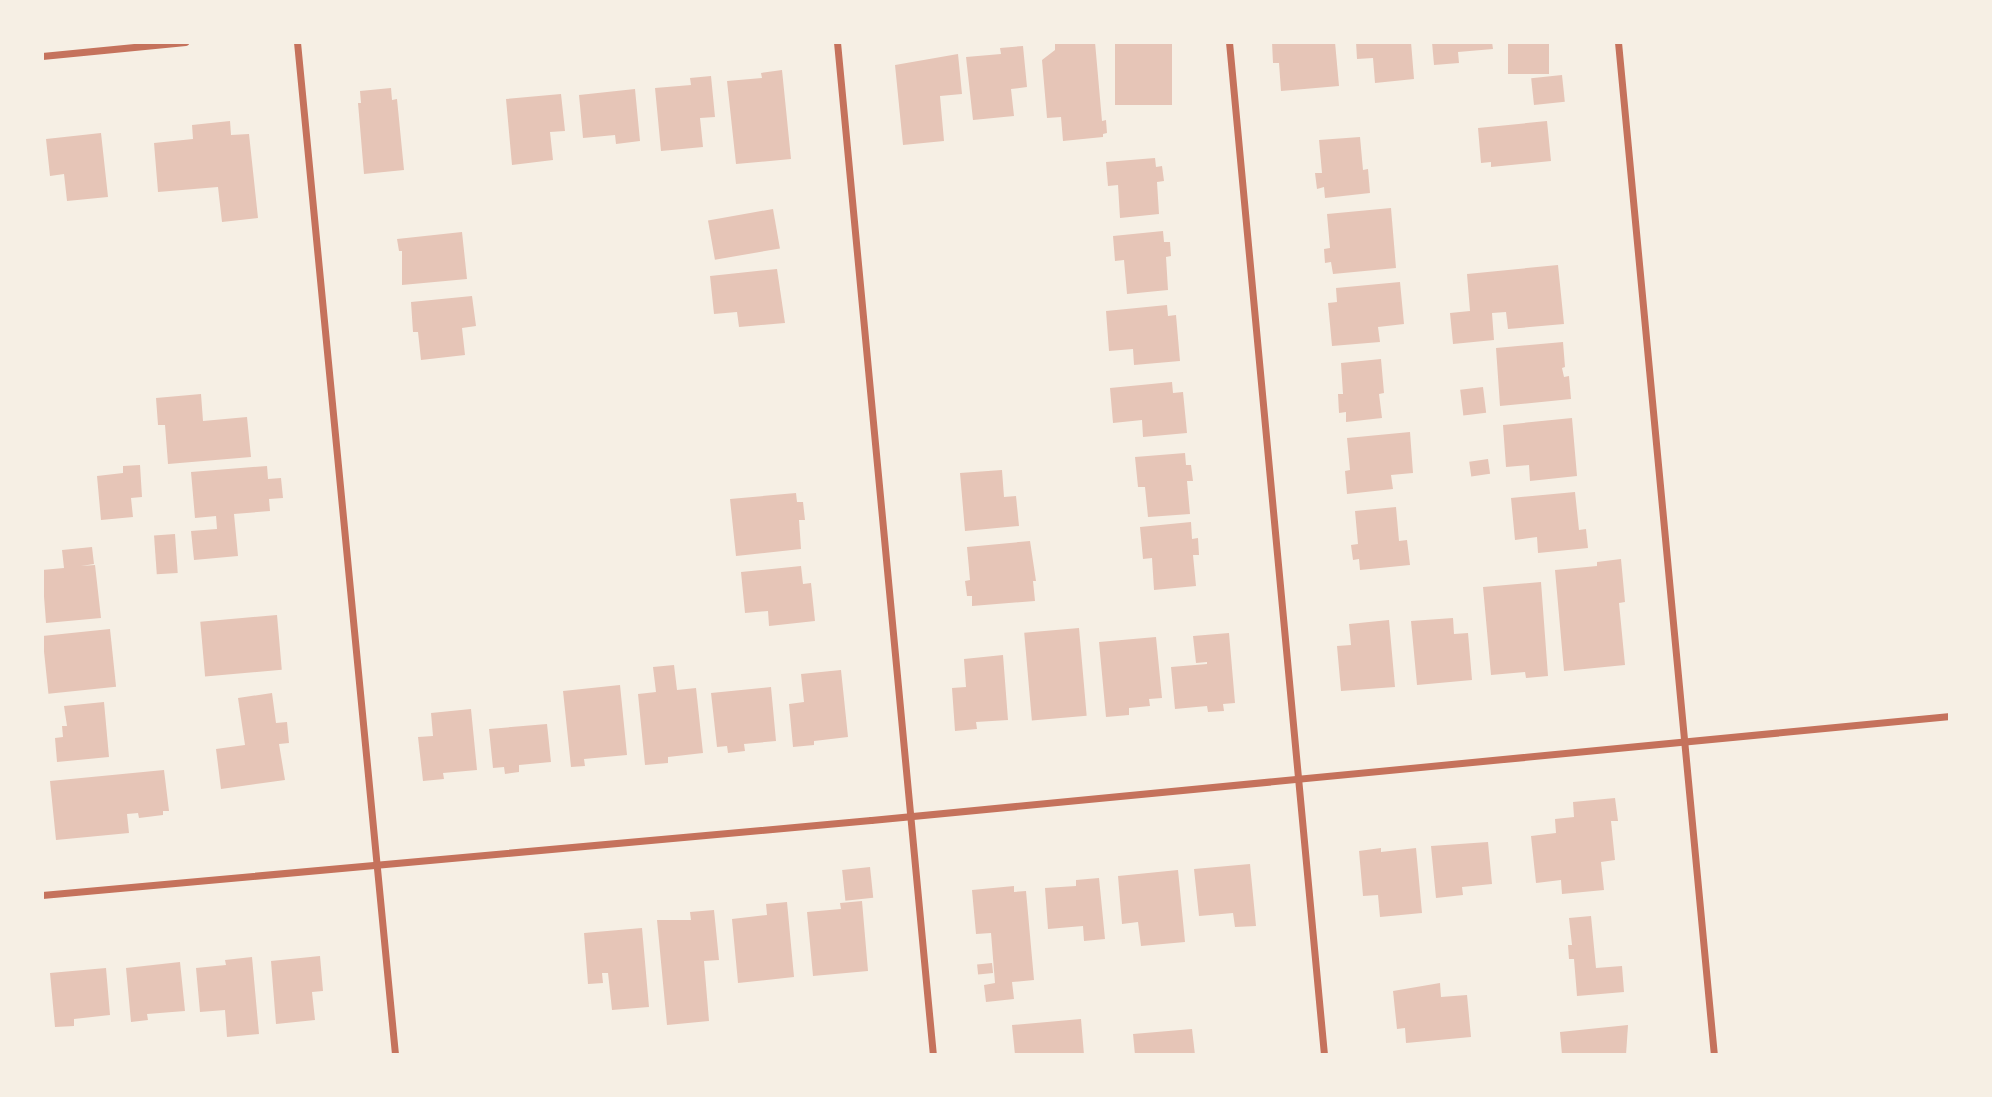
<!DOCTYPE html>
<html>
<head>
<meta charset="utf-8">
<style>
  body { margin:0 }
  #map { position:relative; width:1992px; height:1097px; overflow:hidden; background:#f6efe4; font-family:"Playfair Display",serif }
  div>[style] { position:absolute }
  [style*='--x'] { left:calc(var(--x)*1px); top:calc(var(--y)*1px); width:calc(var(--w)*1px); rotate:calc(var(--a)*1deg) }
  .building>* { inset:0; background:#e6c5b7; transform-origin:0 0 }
  .minor>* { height:7px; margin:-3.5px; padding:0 3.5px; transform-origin:3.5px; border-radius:3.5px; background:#c5725c }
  span { translate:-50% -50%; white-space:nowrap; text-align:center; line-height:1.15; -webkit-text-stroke:6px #f6efe4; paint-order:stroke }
  .frame { position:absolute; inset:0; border:44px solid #f6efe4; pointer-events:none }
</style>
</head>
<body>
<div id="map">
  <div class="building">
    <div style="clip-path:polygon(1055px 42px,1095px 42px,1102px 121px,1106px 120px,1107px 133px,1103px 134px,1103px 137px,1063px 141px,1061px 117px,1047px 118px,1042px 60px,1055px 50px)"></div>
    <div style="left:1115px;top:42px;width:57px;height:63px"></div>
    <div style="clip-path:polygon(1272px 42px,1335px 42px,1339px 86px,1281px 91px,1279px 63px,1273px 63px)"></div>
    <div style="clip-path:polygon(1356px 42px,1411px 42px,1414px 79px,1375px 83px,1373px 58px,1357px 59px)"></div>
    <div style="clip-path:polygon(1432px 42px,1492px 42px,1493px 49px,1458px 52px,1459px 63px,1434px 65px)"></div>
    <div style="left:1508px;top:42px;width:41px;height:32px"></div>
    <div style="clip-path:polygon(1023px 46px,1027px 87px,1011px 89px,1014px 116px,973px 120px,966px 57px,1001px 54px,1000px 48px)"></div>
    <div style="clip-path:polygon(958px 54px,962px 94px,940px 96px,944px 141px,903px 145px,895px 65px)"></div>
    <div style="clip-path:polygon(782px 70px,791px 159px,736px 164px,727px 81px,762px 78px,761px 73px)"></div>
    <div style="left:1562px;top:75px;width:27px;height:31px;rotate:84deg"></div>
    <div style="clip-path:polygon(711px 76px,715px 117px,700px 118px,703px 147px,661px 151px,655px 88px,691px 85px,690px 78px)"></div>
    <div style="clip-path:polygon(391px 88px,392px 100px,397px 99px,404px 170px,364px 174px,358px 103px,361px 103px,360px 91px)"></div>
    <div style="clip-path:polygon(635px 89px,640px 141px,616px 144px,615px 135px,583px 138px,579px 95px)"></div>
    <div style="clip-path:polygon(561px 94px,565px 131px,550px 132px,553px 160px,512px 165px,506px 99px)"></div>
    <div style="clip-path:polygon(230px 121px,231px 135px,249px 134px,258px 218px,222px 222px,218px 187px,158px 192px,154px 143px,193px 139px,192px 125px)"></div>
    <div style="clip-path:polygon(1547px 121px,1551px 161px,1491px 167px,1491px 162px,1481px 163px,1478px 128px)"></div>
    <div style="clip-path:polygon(101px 133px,108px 197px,67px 201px,64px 174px,50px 176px,46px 139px)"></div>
    <div style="clip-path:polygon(1360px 137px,1363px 170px,1368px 169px,1370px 193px,1325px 198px,1324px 187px,1317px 189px,1315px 173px,1322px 173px,1319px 140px)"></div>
    <div style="clip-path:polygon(1155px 158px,1156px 167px,1162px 166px,1164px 181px,1157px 182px,1159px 214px,1120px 218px,1118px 185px,1108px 186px,1106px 162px)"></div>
    <div style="clip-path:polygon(1391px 208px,1396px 268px,1333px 274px,1331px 262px,1325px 263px,1324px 249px,1330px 248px,1327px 214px)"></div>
    <div style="left:773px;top:209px;width:40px;height:66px;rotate:80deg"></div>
    <div style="clip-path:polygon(1163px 231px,1164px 242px,1170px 242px,1171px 256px,1166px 257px,1168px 290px,1127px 294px,1124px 260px,1115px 261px,1113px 236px)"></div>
    <div style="clip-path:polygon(462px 232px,467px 279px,402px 285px,402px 251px,399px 251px,397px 239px)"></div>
    <div style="clip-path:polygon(1558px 265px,1564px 324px,1508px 329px,1506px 312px,1492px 313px,1494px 340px,1453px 344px,1450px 313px,1470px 311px,1467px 274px)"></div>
    <div style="clip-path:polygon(777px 269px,785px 323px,739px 327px,737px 312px,714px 314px,710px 276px)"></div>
    <div style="clip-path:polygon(1400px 282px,1404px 324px,1378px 327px,1380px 342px,1332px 346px,1328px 303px,1337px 302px,1336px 288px)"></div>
    <div style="clip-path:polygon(472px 296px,476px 326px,462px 328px,465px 355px,421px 360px,418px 332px,413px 332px,411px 302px)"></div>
    <div style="clip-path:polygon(1167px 305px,1168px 316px,1176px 315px,1180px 361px,1134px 365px,1133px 349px,1109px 351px,1106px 311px)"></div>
    <div style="clip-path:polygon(1563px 342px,1565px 367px,1562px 368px,1564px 377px,1569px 376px,1571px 399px,1500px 406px,1496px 348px)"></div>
    <div style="clip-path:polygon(1381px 359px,1384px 393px,1379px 394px,1382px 418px,1346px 422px,1346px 412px,1339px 413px,1338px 394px,1343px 394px,1341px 363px)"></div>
    <div style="clip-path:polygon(1172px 382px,1173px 393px,1183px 392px,1187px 433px,1143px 437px,1142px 420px,1113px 423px,1110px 388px)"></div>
    <div style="left:1483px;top:387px;width:26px;height:23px;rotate:83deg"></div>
    <div style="clip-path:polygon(201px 394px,203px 421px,247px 417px,251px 457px,168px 464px,165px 425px,158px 425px,156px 398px)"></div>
    <div style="clip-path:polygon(1572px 418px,1577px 476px,1530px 481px,1529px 465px,1506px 467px,1503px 425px)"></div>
    <div style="clip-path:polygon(1410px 432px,1413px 473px,1391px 475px,1393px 489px,1347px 494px,1345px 471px,1350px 470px,1347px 438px)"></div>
    <div style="clip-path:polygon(1185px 453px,1186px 465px,1191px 465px,1193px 481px,1187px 481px,1190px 514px,1148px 517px,1145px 487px,1138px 487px,1135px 457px)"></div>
    <div style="left:1488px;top:459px;width:15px;height:19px;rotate:82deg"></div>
    <div style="clip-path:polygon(140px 465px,142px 497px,131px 498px,133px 517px,101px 520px,97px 476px,123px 473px,123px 466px)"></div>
    <div style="clip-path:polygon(267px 466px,268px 479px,281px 478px,283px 498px,269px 499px,270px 511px,234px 514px,238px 556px,194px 560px,191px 531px,217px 529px,216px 516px,195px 518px,191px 472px)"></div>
    <div style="clip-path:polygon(1002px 470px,1004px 497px,1016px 496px,1019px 526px,965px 531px,960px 473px)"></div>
    <div style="clip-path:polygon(1575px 492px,1579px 530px,1586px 529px,1588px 548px,1538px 553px,1537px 537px,1515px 540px,1511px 498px)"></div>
    <div style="clip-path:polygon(796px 493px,797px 502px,803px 502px,805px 520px,799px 520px,801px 549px,736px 556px,730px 499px)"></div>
    <div style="clip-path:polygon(1396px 507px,1399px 541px,1407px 540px,1410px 565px,1360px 570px,1359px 559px,1353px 560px,1351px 545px,1358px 544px,1355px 511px)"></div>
    <div style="clip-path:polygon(1191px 522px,1192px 539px,1198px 538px,1199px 555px,1193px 555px,1196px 586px,1154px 590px,1152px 558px,1143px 559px,1140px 527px)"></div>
    <div style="left:175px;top:534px;width:39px;height:21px;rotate:86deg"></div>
    <div style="clip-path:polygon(1030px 541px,1036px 581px,1033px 581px,1035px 601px,972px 606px,972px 596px,967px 596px,965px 581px,970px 580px,967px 547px)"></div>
    <div style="clip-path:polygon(92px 547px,94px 564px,81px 566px,95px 565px,101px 618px,46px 623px,42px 570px,64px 568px,62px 550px)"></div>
    <div style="clip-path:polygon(1621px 559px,1625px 602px,1619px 603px,1625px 665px,1564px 671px,1555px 570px,1597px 566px,1597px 562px)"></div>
    <div style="clip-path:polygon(801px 566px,803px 584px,811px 583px,815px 621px,769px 626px,768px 611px,745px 613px,741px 572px)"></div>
    <div style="clip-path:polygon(1541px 582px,1548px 676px,1526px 678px,1525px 672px,1491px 675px,1483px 587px)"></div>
    <div style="left:277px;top:615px;width:55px;height:77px;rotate:85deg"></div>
    <div style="clip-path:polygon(1453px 618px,1454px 634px,1468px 633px,1472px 680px,1417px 685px,1411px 621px)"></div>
    <div style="clip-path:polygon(1389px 620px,1395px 687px,1341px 691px,1337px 646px,1351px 645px,1349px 624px)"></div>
    <div style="left:1079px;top:628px;width:88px;height:55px;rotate:85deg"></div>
    <div style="left:110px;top:629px;width:58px;height:68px;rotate:84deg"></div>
    <div style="clip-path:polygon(1229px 633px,1235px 703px,1223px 704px,1224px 711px,1208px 712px,1207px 706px,1175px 709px,1171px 667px,1207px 664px,1207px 662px,1196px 663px,1193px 636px)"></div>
    <div style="clip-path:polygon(1156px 637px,1162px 698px,1149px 699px,1150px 706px,1129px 708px,1129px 715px,1106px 717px,1099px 642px)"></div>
    <div style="clip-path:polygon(1003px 655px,1008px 720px,976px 722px,977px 729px,955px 731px,952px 688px,966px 687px,964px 659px)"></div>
    <div style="clip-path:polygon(674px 665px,677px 690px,696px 688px,703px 753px,668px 757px,668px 763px,645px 765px,638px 694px,656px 692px,653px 667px)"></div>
    <div style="clip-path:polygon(841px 670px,848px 737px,814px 741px,814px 745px,793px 747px,789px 704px,804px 702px,801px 674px)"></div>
    <div style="clip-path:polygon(620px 685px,627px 755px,584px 759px,585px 766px,571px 767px,563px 691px)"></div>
    <div style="clip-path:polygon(771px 687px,776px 741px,744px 744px,745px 751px,728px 753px,727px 746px,717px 747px,711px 693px)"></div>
    <div style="clip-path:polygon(272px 693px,276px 723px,287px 722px,289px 743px,279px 744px,285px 780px,221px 789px,216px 749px,245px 745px,238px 698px)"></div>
    <div style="clip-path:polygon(104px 702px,109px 757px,57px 762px,55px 738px,63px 737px,62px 726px,67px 726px,64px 706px)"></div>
    <div style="clip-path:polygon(471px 709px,477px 770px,443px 773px,444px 779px,423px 781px,418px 737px,433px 736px,431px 713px)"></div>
    <div style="clip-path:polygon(547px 724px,551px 762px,519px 765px,519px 772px,505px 774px,504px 767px,493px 768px,489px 729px)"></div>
    <div style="clip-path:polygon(164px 770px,169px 811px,163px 811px,163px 815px,139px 818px,138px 813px,127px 814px,129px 833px,56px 840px,50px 781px)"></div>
    <div style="clip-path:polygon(1615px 798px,1618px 821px,1611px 821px,1615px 860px,1601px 862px,1604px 890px,1562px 894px,1561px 880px,1536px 883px,1531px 836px,1556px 833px,1555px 819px,1574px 817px,1573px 802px)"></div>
    <div style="clip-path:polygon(1488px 842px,1492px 884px,1462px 887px,1463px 895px,1436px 898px,1431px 846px)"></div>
    <div style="clip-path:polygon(1381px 848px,1381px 852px,1416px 848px,1422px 913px,1380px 917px,1378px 895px,1363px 896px,1359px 851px)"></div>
    <div style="clip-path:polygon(1250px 864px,1256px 926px,1235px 927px,1233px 913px,1199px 916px,1194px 869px)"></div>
    <div style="left:870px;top:867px;width:31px;height:28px;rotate:84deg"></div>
    <div style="clip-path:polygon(1178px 870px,1185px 942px,1141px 946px,1138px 922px,1122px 924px,1118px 876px)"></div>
    <div style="clip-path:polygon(1099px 878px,1105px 939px,1084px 941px,1083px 926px,1048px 929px,1045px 888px,1076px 886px,1076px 880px)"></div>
    <div style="clip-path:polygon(1014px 886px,1014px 892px,1026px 891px,1034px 980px,1012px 982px,1014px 999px,986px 1002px,984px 985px,995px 983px,991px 933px,976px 934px,972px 890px)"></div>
    <div style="clip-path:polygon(862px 901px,868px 971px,813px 976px,807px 912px,841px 909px,840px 903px)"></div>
    <div style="clip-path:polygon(787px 902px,794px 977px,738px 983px,732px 919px,767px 915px,766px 904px)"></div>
    <div style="clip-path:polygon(714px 910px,719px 960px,704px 961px,709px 1021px,667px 1025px,657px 920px,691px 920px,690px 912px)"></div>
    <div style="clip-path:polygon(1591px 916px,1596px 968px,1622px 966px,1624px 992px,1577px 996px,1574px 959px,1569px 959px,1568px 945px,1572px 945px,1569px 918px)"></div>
    <div style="clip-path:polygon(642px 928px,649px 1007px,612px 1010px,608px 973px,602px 973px,603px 983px,588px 984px,584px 933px)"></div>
    <div style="clip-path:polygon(320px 956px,323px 991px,312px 992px,315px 1020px,276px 1024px,271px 961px)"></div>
    <div style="clip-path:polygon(252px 957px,259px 1034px,227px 1037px,225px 1010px,200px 1012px,196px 968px,226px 965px,225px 960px)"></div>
    <div style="clip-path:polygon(180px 962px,185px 1011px,147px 1014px,148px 1020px,131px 1022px,126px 968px)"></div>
    <div style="left:992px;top:963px;width:10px;height:15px;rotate:84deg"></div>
    <div style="clip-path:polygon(106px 968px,110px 1015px,74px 1019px,74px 1026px,55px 1027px,50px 973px)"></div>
    <div style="clip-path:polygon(1440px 983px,1441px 997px,1467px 995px,1471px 1037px,1406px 1043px,1405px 1028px,1397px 1029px,1393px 991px)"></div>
    <div style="clip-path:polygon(1081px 1019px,1084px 1055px,1015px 1055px,1012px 1025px)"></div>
    <div style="clip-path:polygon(1628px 1025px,1626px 1055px,1562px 1055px,1560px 1032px)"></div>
    <div style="clip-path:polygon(1192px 1029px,1195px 1055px,1135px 1055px,1133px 1034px)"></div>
  </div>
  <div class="minor">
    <div style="--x:297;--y:42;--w:1018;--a:84.47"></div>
    <div style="--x:837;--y:42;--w:1018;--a:84.59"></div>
    <div style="--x:1229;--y:42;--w:1017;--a:84.64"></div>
    <div style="--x:1618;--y:42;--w:1018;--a:84.59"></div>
    <div style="--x:42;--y:56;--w:144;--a:-5.6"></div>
    <div style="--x:42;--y:895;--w:832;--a:-5.17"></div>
    <div style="--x:871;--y:820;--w:1084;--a:-5.51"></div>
  </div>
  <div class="frame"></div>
</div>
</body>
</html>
